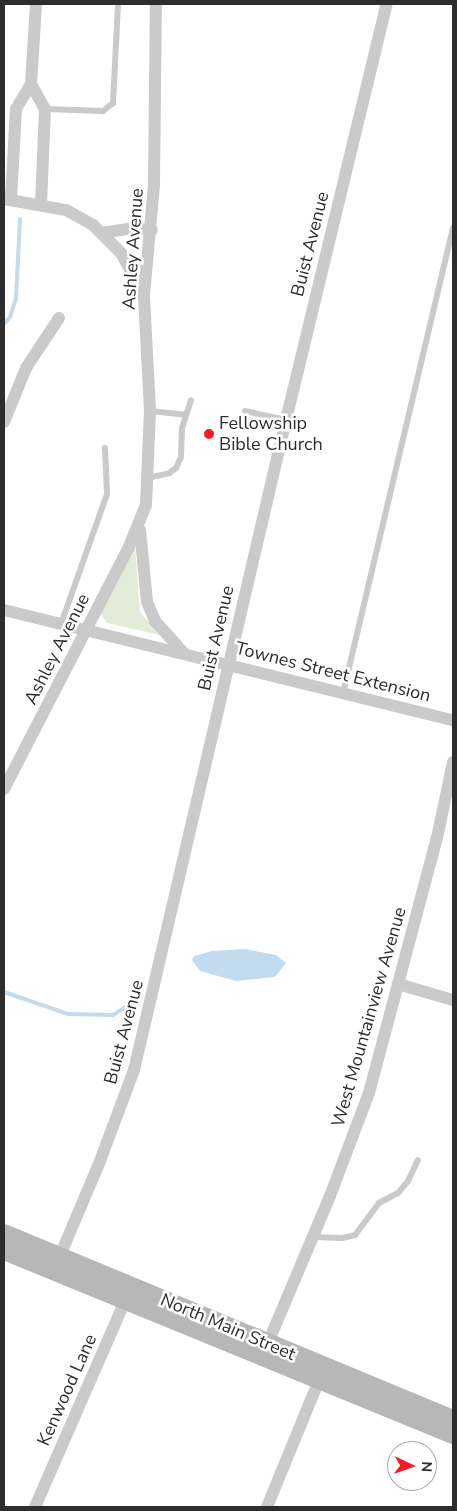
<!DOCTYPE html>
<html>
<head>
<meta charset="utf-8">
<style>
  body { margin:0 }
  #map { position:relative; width:457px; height:1511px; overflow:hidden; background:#fff; font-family:"Nunito Sans",sans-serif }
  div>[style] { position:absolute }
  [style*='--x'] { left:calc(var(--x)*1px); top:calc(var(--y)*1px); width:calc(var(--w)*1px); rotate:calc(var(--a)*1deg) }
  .green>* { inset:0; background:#e2ecd8 }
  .water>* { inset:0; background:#c2dbee }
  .stream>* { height:4px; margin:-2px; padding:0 2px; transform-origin:2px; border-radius:2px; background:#c2dbee }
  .lane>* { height:6px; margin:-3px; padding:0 3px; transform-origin:3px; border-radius:3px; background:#cacaca }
  .street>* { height:12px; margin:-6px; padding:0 6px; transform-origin:6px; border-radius:6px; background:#cacaca }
  .secondary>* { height:18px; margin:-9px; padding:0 9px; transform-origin:9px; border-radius:9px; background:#b7b7b7 }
  .dots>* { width:14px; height:14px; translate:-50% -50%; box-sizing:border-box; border:2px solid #fff; border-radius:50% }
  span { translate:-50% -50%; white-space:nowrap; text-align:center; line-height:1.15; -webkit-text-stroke:5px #fff; paint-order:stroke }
  .street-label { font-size:18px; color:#2d2d2d }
  .poi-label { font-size:18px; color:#2d2d2d }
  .left { translate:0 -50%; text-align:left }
  .frame { position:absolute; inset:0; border:5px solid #2d2d2d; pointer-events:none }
  .north { position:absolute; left:387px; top:1441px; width:50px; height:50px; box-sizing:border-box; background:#fff; border:1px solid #ababab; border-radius:50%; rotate:93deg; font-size:14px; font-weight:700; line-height:20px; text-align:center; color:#2d2d2d }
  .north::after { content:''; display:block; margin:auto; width:18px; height:22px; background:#f51d22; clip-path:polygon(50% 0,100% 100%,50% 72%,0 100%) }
</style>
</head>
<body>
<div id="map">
  <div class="green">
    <div style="clip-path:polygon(135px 546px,140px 612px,160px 635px,107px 623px,100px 613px)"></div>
  </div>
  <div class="water">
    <div style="clip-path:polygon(245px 949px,276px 955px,286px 963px,275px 977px,236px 981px,200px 971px,192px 960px,194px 956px,212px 951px)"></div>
  </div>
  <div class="stream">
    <div style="--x:4;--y:324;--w:9;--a:-49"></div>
    <div style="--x:10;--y:317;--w:20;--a:-72"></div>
    <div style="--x:16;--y:298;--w:79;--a:-87.1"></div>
    <div style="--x:4;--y:992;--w:68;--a:19"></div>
    <div style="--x:68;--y:1014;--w:45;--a:1.3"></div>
    <div style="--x:113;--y:1015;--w:15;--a:-32"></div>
  </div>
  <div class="lane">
    <div style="--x:45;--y:109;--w:58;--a:2"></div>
    <div style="--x:103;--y:111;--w:13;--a:-39"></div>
    <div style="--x:113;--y:103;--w:99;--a:-87.1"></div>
    <div style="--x:150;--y:411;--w:36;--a:6"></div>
    <div style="--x:245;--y:411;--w:42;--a:12.4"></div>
    <div style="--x:148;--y:478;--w:22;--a:-13"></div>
    <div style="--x:169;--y:473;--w:9;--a:-36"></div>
    <div style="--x:176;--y:468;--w:12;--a:-66"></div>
    <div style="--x:181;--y:457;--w:29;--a:-88"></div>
    <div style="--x:182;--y:428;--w:29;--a:-72"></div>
    <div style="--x:61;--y:624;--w:138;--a:-70.5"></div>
    <div style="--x:107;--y:494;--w:46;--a:-92.5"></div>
    <div style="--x:343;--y:693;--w:478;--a:-76.7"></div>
    <div style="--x:313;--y:1237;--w:29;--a:2"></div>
    <div style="--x:342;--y:1238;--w:13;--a:-13"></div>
    <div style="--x:355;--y:1235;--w:40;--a:-53"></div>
    <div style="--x:379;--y:1203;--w:21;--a:-28"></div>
    <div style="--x:398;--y:1193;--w:16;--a:-50"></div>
    <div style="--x:408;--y:1181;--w:23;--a:-65"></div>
  </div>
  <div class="street">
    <div style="--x:31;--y:84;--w:29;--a:61"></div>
    <div style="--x:45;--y:109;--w:96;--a:92.4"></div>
    <div style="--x:4;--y:199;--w:63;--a:10.1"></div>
    <div style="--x:66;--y:210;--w:31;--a:29"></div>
    <div style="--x:93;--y:225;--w:40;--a:45"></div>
    <div style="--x:121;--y:253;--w:48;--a:61.3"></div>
    <div style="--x:11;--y:200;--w:91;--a:-86.9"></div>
    <div style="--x:16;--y:109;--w:29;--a:-59"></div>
    <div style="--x:31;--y:84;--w:80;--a:-86.4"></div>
    <div style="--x:102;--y:233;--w:31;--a:-9"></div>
    <div style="--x:133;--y:228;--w:19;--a:6"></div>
    <div style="--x:4;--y:422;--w:58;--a:-67.8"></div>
    <div style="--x:26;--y:368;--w:60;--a:-56.6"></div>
    <div style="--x:140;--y:530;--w:72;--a:84.4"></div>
    <div style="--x:147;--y:602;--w:21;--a:67"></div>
    <div style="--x:155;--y:621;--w:42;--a:47.9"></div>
    <div style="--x:4;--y:610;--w:462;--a:13.8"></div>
    <div style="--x:4;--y:789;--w:270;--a:-62.7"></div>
    <div style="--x:128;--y:549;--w:48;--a:-67.8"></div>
    <div style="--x:146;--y:505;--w:94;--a:-87.6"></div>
    <div style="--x:150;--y:411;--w:116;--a:-93"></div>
    <div style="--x:144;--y:295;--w:110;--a:-84.8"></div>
    <div style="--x:154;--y:185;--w:181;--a:-89.4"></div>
    <div style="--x:398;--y:984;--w:57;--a:16.2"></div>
    <div style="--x:57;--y:1263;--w:111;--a:-67.1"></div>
    <div style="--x:100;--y:1161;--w:97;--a:-69.5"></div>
    <div style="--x:134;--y:1070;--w:668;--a:-76.84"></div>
    <div style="--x:286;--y:420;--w:428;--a:-76.4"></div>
    <div style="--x:265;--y:1350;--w:167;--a:-67.1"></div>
    <div style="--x:330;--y:1196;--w:110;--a:-69.3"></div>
    <div style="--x:369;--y:1093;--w:264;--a:-75.1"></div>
    <div style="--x:437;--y:838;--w:78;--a:-78.1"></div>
    <div style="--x:35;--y:1507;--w:232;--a:-66.4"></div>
    <div style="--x:267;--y:1507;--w:145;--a:-67.7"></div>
  </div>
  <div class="secondary">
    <div style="--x:4;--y:1233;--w:486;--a:22.5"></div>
    <div style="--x:4;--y:1251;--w:485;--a:22.3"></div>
  </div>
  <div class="dots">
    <div style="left:209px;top:434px;background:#f51d22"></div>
  </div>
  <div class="street-label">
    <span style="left:310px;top:244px;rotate:-76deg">Buist Avenue</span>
    <span style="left:133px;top:249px;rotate:-86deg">Ashley Avenue</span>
    <span style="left:216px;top:638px;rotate:-77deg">Buist Avenue</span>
    <span style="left:57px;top:649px;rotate:-63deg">Ashley Avenue</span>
    <span style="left:333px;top:672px;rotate:14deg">Townes Street Extension</span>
    <span style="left:369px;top:1017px;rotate:-74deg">West Mountainview Avenue</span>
    <span style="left:124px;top:1032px;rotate:-75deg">Buist Avenue</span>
    <span style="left:228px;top:1327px;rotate:23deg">North Main Street</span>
    <span style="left:67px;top:1390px;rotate:-66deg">Kenwood Lane</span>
  </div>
  <div class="poi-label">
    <span class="left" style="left:219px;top:434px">Fellowship<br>Bible Church</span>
  </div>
  <div class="frame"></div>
  <div class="north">N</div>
</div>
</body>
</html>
